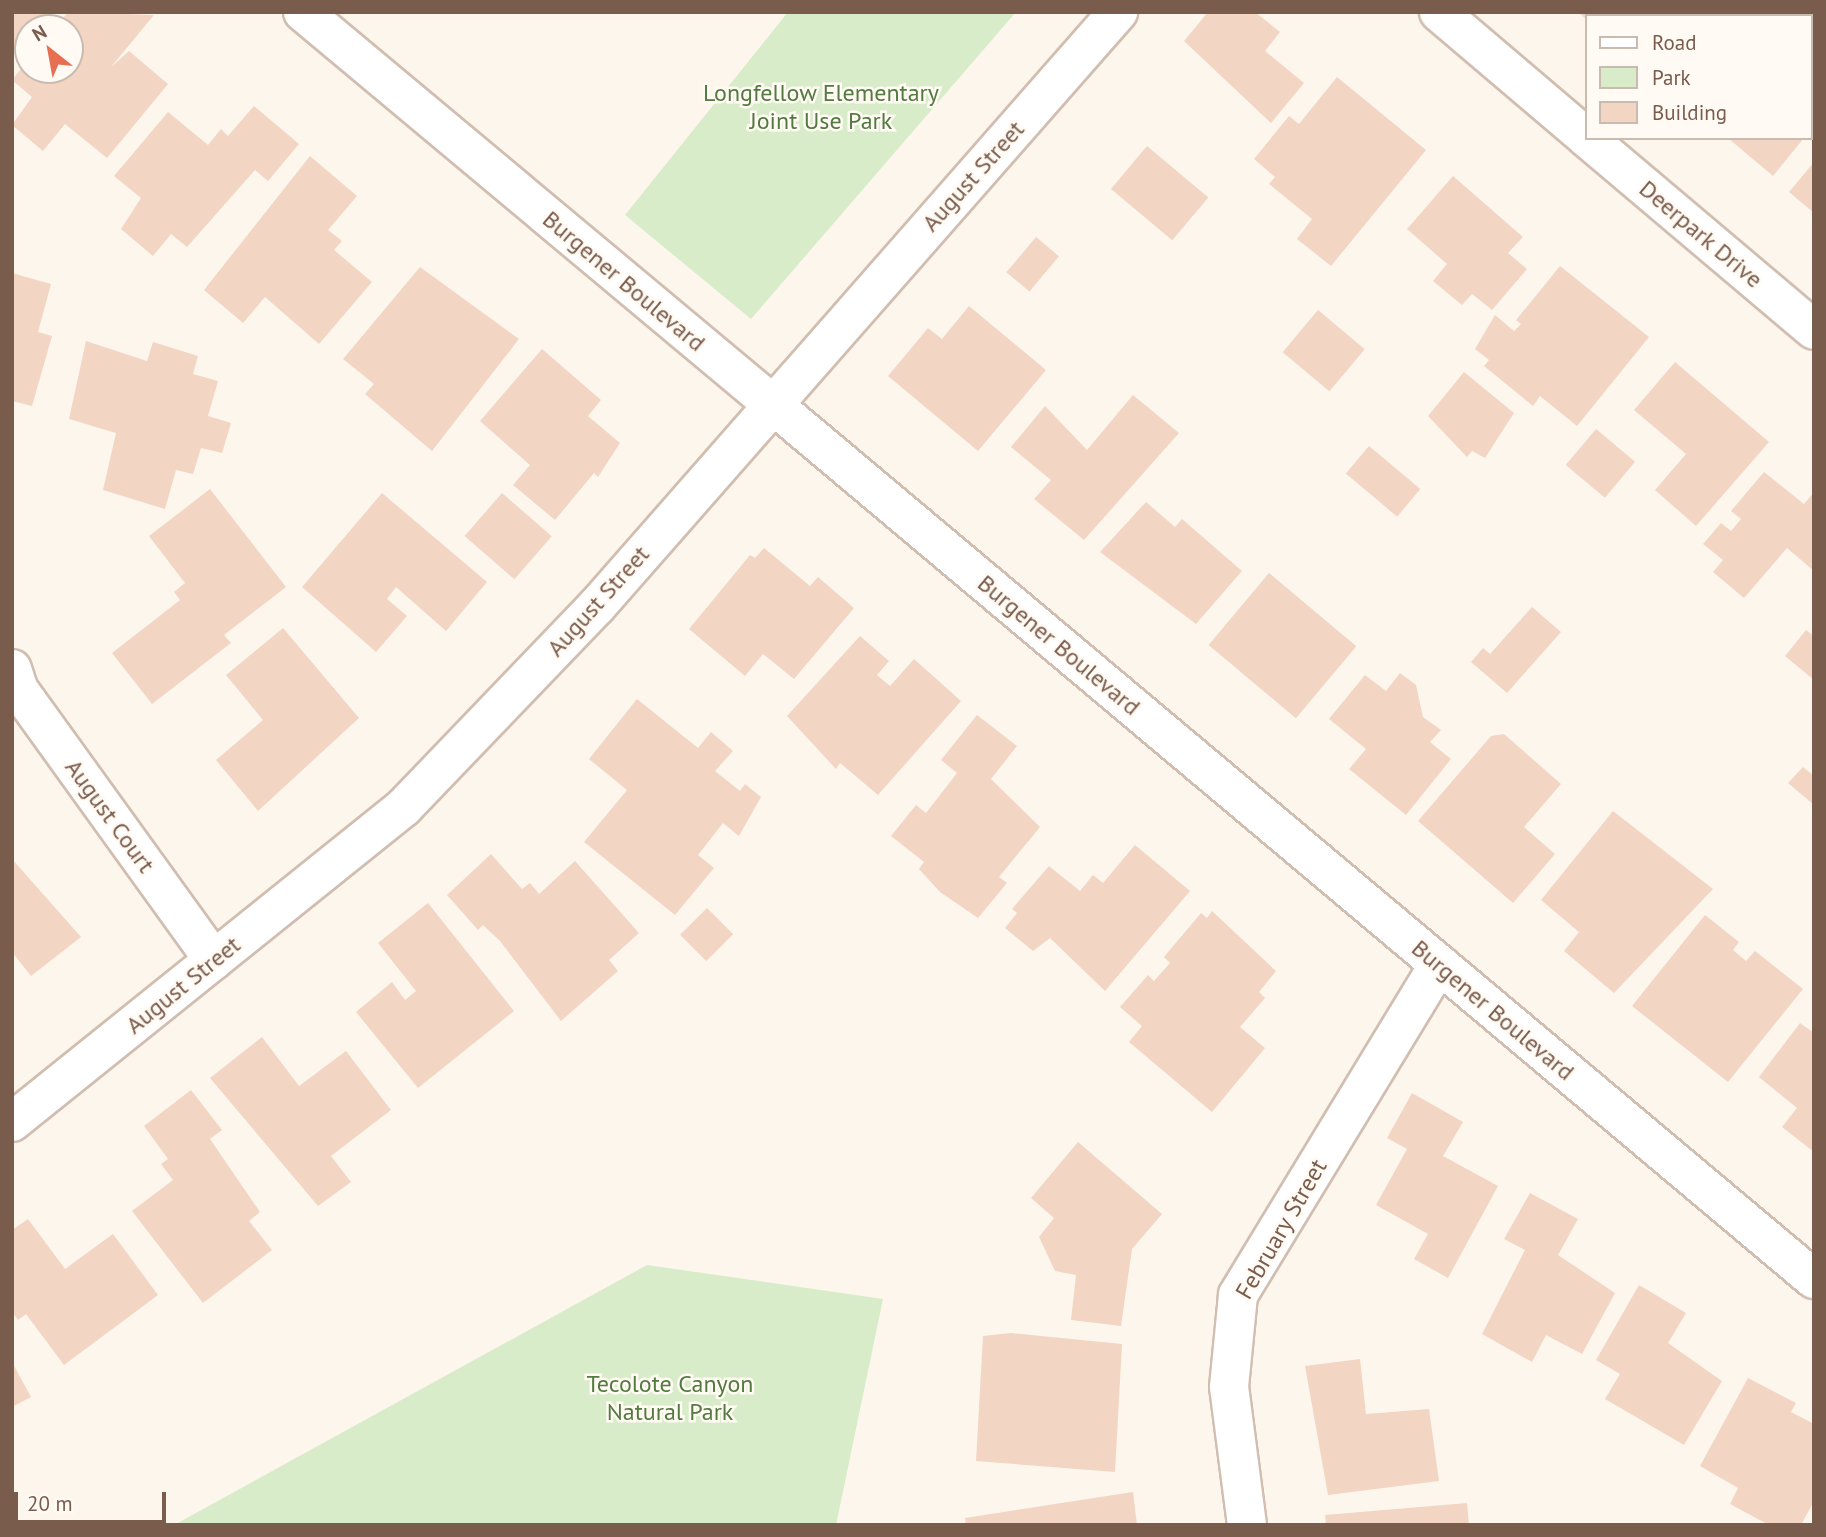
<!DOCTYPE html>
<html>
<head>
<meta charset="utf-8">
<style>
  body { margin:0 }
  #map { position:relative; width:1826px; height:1537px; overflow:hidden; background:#fdf6ec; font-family:"PT Sans",sans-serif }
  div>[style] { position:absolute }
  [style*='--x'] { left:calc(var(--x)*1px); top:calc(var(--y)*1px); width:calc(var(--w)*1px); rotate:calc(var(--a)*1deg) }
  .green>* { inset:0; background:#d8ecc9 }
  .building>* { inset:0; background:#f3d5c3; transform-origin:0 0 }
  .roads { filter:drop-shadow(2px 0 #d1beb0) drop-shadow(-2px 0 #d1beb0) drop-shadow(0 2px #d1beb0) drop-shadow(0 -2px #d1beb0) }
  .minor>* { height:38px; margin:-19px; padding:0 19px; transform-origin:19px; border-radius:19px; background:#fff }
  .tertiary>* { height:38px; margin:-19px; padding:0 19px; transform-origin:19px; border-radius:19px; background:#fff }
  span { translate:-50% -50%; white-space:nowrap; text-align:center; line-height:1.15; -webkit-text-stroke:5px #fffaf3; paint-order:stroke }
  .park-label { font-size:24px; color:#537a41 }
  .street-label { font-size:24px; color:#7a5c4d }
  .frame { position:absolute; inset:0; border:14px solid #7a5c4d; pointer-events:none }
  .legend { position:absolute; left:1585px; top:14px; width:228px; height:126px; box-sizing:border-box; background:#fffaf3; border:2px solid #cabbb1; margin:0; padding:9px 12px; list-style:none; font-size:21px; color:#7a5c4d }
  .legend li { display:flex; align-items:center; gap:14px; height:35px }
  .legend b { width:35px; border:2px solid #cabbb1 }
  .north { position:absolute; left:14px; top:14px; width:70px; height:70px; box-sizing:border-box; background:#fffaf3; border:2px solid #cabbb1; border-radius:50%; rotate:329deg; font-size:19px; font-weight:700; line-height:28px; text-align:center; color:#7a5c4d }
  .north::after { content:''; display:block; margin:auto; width:24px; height:32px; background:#e76f51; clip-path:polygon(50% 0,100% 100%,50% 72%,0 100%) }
  .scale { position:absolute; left:14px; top:1492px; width:152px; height:32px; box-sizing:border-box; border:4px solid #7a5c4d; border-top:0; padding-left:9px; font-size:21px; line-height:24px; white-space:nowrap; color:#7a5c4d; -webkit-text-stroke:5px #fffaf3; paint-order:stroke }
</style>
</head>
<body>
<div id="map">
  <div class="green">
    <div style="clip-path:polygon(788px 12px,1016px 12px,751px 319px,625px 215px)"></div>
    <div style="clip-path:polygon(647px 1265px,883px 1299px,836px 1525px,174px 1525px)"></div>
  </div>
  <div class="building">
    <div style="clip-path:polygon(12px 12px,47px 12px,12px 53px)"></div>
    <div style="clip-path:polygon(68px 12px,154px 15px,111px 67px,129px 51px,168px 84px,107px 158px,65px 124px,43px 151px,12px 125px,32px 97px,12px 80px,28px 60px,28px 70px,70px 70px,70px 28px,55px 28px)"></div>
    <div style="clip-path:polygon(1208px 12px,1255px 12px,1280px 32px,1265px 51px,1304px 83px,1271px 123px,1184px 41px)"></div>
    <div style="clip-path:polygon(1578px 12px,1683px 12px,1687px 16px,1586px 19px)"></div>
    <div style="clip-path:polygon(1791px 12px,1814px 12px,1814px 30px,1810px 16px)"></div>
    <div style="clip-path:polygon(1337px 77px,1426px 150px,1331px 266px,1297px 239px,1312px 219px,1269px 184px,1275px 177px,1254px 159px,1289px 116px,1299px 124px)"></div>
    <div style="clip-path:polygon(254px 106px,299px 144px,268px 181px,255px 170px,187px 247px,171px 234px,153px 256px,121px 229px,141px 198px,114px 176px,168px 112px,208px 145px,221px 129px,228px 136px)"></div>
    <div style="clip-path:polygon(1728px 138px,1804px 138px,1773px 176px)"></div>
    <div style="left:1147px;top:146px;width:80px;height:56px;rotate:40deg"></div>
    <div style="clip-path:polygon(310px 156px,357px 196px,328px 230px,342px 241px,334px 250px,372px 282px,319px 344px,265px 297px,243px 323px,204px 290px)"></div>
    <div style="clip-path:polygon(1814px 162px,1814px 213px,1789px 192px)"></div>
    <div style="clip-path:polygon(1453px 176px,1523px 237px,1508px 253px,1527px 269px,1492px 310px,1472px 294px,1462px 305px,1433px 281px,1447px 264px,1407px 229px)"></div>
    <div style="left:1036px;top:237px;width:30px;height:46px;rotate:40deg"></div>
    <div style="clip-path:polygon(1560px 266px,1649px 337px,1577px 426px,1540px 396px,1533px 406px,1484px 366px,1489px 360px,1475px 349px,1495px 315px,1514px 331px,1521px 324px,1516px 320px)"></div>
    <div style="clip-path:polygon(420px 267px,519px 339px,432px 451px,365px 394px,374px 384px,343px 359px)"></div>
    <div style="clip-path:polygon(12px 273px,51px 284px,38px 332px,52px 336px,32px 406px,12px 401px)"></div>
    <div style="clip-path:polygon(969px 306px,1046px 370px,978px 451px,888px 376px,928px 328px,942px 339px)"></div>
    <div style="left:1318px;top:310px;width:61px;height:55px;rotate:40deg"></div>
    <div style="clip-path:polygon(86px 341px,147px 361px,153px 342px,198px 356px,193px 374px,218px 381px,208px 416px,231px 423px,222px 453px,201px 448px,193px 474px,176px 470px,165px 509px,103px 490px,116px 433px,69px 419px)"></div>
    <div style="clip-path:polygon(542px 349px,601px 400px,588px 416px,620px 443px,598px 477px,594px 473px,555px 520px,513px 485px,530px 465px,480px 421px)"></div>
    <div style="clip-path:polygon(1675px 362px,1769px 442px,1696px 526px,1655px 490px,1686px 454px,1634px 410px)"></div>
    <div style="clip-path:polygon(1464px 372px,1514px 413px,1485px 458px,1472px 451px,1467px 457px,1428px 416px)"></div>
    <div style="clip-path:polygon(1133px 395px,1179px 433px,1084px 540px,1034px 499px,1051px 480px,1011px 447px,1045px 406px,1087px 450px)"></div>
    <div style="left:1596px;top:429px;width:51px;height:47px;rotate:40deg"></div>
    <div style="left:1369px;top:446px;width:67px;height:36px;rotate:40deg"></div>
    <div style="clip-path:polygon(1764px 472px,1804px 504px,1814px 492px,1814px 571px,1787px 548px,1744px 598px,1713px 572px,1723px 560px,1703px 544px,1721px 523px,1731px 531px,1741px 519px,1731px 511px)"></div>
    <div style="clip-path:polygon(210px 489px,286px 587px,224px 635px,231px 643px,152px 704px,112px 653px,180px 600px,174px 592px,185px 583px,149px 536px)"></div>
    <div style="clip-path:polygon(382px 493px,487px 582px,446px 631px,396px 587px,387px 599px,407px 616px,376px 652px,302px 587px)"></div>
    <div style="left:502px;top:493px;width:66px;height:57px;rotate:41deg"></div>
    <div style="clip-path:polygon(1146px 502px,1175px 527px,1182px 519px,1242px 571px,1196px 624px,1100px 552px)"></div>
    <div style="clip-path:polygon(764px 548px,810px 586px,818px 577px,854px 608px,794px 679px,763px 654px,745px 676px,689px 629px,750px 555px,755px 558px)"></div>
    <div style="left:1269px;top:573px;width:114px;height:94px;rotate:40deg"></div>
    <div style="clip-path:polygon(1532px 607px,1561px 632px,1507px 693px,1471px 662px,1483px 648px,1490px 654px)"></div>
    <div style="clip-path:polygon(283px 628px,359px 718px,258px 811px,216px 760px,263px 720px,226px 675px)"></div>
    <div style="clip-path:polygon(1806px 630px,1814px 636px,1814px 680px,1785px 656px)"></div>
    <div style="clip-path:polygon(860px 636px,889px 661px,877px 675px,890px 686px,914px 659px,961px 701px,878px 795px,840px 763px,836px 769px,787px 716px)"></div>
    <div style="clip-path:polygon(1400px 673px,1416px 685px,1423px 717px,1441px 730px,1430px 742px,1451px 759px,1406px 815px,1349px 769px,1366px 749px,1329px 719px,1365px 675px,1386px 691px)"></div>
    <div style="clip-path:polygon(637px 699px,698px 748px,711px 732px,733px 751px,715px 771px,740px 791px,745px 784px,761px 797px,739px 836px,723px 823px,698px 855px,714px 868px,675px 915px,584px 842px,627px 790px,589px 759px)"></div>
    <div style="clip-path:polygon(977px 715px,1017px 746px,991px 779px,1040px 827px,999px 877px,1007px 883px,978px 918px,940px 892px,919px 869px,924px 862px,891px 836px,916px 805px,926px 813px,957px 773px,941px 760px)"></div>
    <div style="clip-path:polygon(1504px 734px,1561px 784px,1524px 827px,1555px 854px,1513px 903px,1418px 821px,1491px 736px)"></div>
    <div style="clip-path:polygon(1803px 767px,1814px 776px,1814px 805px,1788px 783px)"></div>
    <div style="clip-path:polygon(1613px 811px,1713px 889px,1614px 993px,1564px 951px,1579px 932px,1541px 900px)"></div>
    <div style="clip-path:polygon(1135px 845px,1190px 891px,1105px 991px,1050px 938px,1033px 951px,1005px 928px,1017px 913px,1012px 909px,1049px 866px,1080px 891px,1093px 875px,1103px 883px)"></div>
    <div style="clip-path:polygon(491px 854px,522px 889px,530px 883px,539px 894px,575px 861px,639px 933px,609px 960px,618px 971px,561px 1021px,500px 941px,483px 925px,478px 930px,447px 895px)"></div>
    <div style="clip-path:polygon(12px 859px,81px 937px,31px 976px,12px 952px)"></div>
    <div style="clip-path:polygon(428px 903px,514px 1011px,418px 1088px,356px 1012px,392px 982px,405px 1000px,416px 991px,378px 943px)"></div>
    <div style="left:707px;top:908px;width:37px;height:38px;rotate:45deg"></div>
    <div style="clip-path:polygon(1212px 911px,1276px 971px,1259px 992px,1265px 998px,1240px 1027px,1265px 1048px,1212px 1112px,1129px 1042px,1142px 1026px,1120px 1007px,1148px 975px,1154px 981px,1170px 963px,1164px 957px,1201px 913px,1207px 918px)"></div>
    <div style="clip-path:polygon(1705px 915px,1739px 942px,1733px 950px,1746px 961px,1755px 951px,1803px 989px,1728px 1082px,1632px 1006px)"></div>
    <div style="clip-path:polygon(1800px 1023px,1814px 1033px,1814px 1152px,1782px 1127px,1797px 1108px,1759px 1077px)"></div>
    <div style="clip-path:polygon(262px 1037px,299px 1086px,346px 1051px,391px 1110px,331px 1156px,351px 1182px,318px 1206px,210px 1078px)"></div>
    <div style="clip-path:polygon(191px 1090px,222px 1130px,210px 1139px,260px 1212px,249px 1221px,272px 1250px,203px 1303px,132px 1211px,173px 1180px,161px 1164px,168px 1159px,144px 1126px)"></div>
    <div style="clip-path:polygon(1412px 1093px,1463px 1122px,1443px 1156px,1498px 1186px,1448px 1278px,1414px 1259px,1428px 1234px,1376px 1205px,1407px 1149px,1387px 1138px)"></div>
    <div style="clip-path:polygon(1078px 1142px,1162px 1214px,1132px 1249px,1121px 1326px,1071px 1320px,1076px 1275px,1055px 1271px,1039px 1237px,1054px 1218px,1031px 1198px)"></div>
    <div style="clip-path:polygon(1530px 1193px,1578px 1219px,1558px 1255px,1615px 1293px,1582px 1354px,1546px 1335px,1532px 1362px,1482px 1334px,1525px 1250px,1504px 1239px)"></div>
    <div style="clip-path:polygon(28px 1219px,65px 1269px,113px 1234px,158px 1295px,64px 1365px,26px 1314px,18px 1320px,12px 1312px,12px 1230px)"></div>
    <div style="clip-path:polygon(1639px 1285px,1686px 1313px,1668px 1343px,1722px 1381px,1684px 1445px,1605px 1399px,1620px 1374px,1596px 1360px)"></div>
    <div style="clip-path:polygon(1011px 1333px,1122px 1344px,1115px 1472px,976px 1461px,983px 1336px)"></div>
    <div style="clip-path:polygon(1360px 1359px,1366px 1414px,1429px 1409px,1439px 1481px,1328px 1495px,1305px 1366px)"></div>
    <div style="clip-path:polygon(12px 1362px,31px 1397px,12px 1407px)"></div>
    <div style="clip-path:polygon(1748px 1378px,1796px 1403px,1791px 1412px,1814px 1424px,1814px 1501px,1801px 1525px,1769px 1525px,1730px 1504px,1738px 1488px,1700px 1466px)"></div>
    <div style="clip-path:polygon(1133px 1492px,1137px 1525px,966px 1525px,965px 1518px)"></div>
    <div style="clip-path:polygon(1467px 1503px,1469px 1525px,1326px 1525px,1325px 1515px)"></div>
  </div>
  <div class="roads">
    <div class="minor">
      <div style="--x:1439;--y:12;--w:193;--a:40.4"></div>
      <div style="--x:1587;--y:138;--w:297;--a:40.2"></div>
      <div style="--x:771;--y:403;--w:1362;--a:40.03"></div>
      <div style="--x:12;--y:669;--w:22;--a:72"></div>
      <div style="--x:19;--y:690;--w:333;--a:54.2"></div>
      <div style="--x:12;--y:1122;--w:503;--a:-38.78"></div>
      <div style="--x:404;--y:807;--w:277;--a:-46.2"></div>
      <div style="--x:596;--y:607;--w:792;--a:-48.74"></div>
      <div style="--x:1247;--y:1525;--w:139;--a:-97.4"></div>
      <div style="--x:1229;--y:1387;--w:92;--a:-84.4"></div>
      <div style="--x:1238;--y:1295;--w:387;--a:-58.7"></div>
    </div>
    <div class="tertiary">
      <div style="--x:303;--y:12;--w:610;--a:39.88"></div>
    </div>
  </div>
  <div class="park-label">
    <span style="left:821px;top:107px">Longfellow Elementary<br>Joint Use Park</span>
    <span style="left:670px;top:1398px">Tecolote Canyon<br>Natural Park</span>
  </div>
  <div class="street-label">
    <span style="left:973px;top:176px;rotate:-48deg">August Street</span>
    <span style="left:1701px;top:234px;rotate:40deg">Deerpark Drive</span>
    <span style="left:624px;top:281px;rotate:40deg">Burgener Boulevard</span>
    <span style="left:598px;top:601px;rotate:-48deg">August Street</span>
    <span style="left:1059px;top:645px;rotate:40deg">Burgener Boulevard</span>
    <span style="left:110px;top:816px;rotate:54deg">August Court</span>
    <span style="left:183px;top:985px;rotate:-39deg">August Street</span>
    <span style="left:1493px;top:1010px;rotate:40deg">Burgener Boulevard</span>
    <span style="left:1281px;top:1229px;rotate:-60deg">February Street</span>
  </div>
  <div class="frame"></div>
  <ul class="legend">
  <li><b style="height:9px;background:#fff"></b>Road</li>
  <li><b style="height:19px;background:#d8ecc9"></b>Park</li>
  <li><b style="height:19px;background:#f3d5c3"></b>Building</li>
  </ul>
  <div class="north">N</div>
  <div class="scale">20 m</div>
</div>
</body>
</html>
